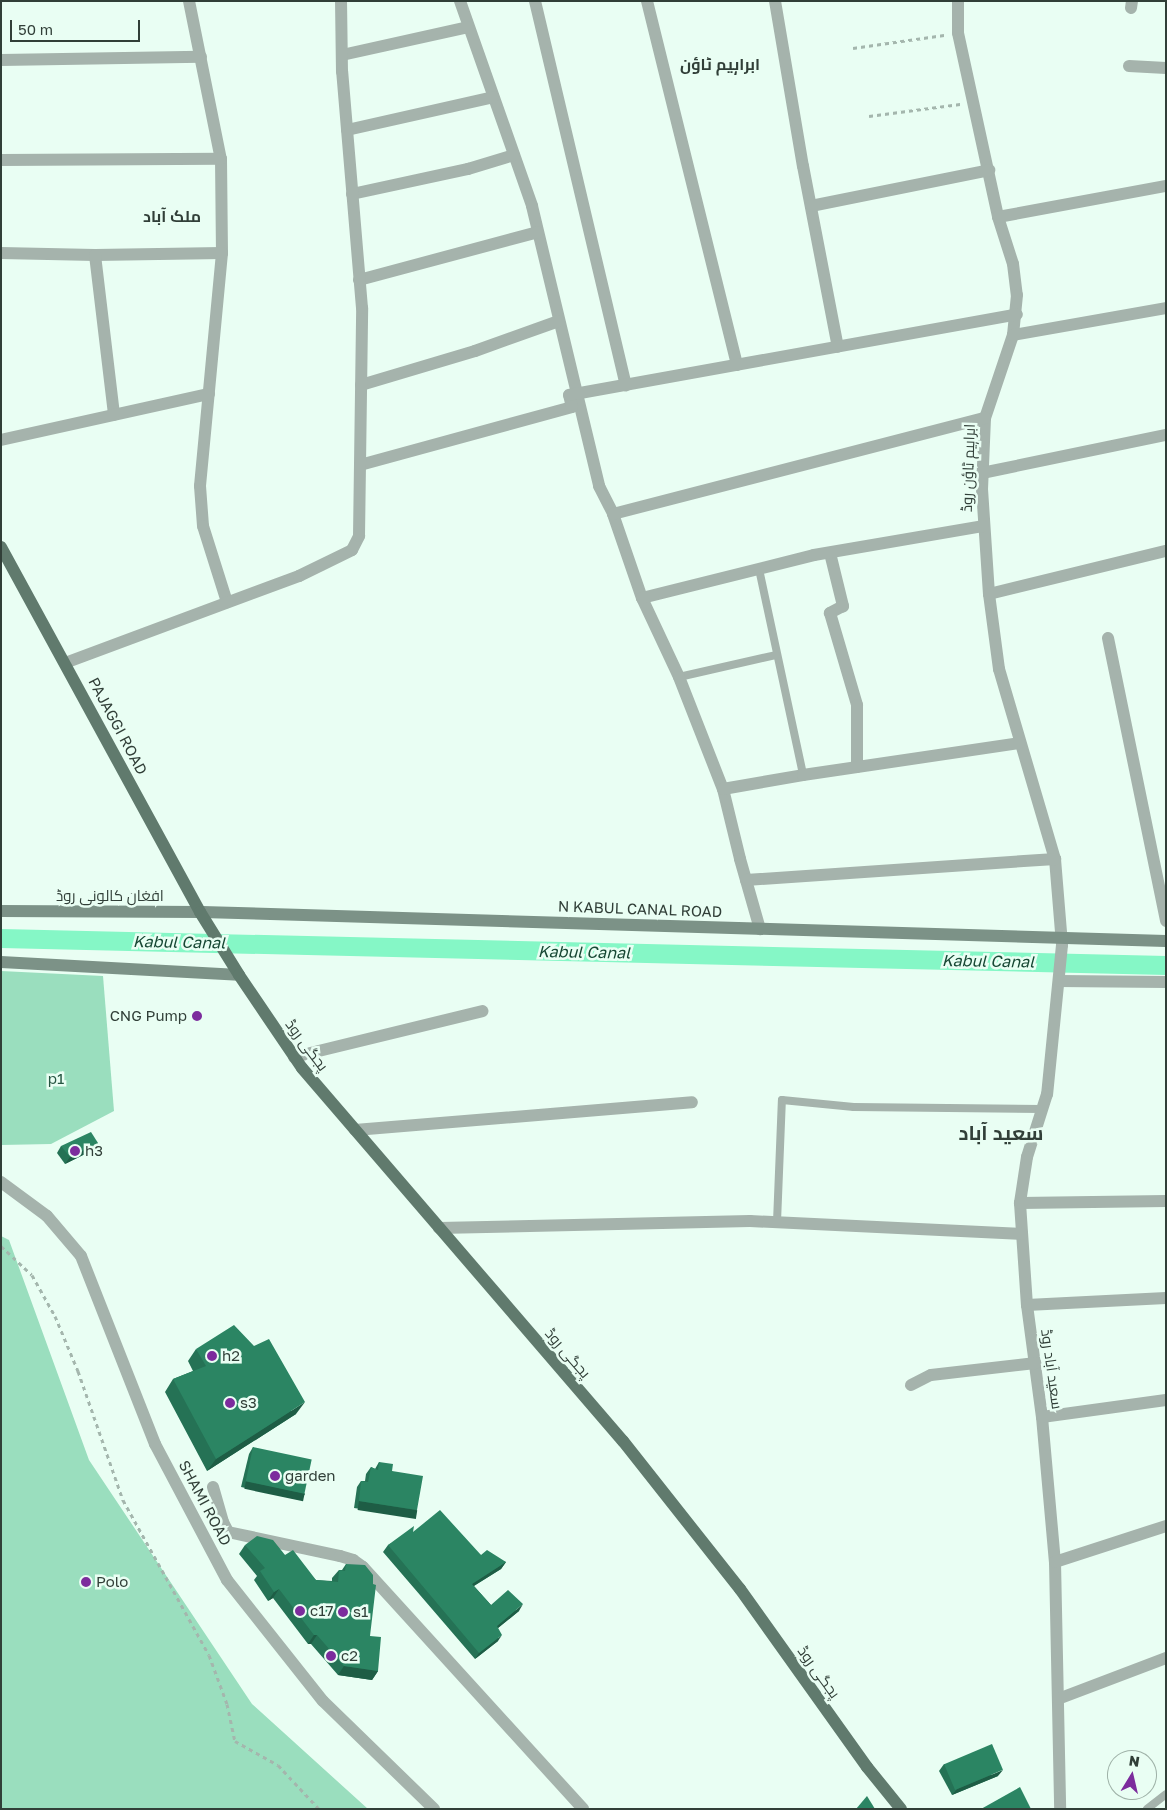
<!DOCTYPE html>
<html>
<head>
<meta charset="utf-8">
<style>
  body { margin:0 }
  #map { position:relative; width:1167px; height:1810px; overflow:hidden; background:#e9fef3; font-family:"Golos Text",Cairo,sans-serif }
  div>[style] { position:absolute }
  [style*='--x'] { left:calc(var(--x)*1px); top:calc(var(--y)*1px); width:calc(var(--w)*1px); rotate:calc(var(--a)*1deg) }
  .green>* { inset:0; background:#9adebe }
  .canal>* { height:19px; margin:-9.5px; padding:0 9.5px; transform-origin:9.5px; border-radius:9.5px; background:#85f7c6 }
  .path>* { height:3px; margin-top:-1.5px; transform-origin:0; background:repeating-linear-gradient(90deg,#a4b6ad 0 4px,transparent 0 8px) }
  .service>* { height:8px; margin:-4px; padding:0 4px; transform-origin:4px; border-radius:4px; background:#a5b3ac }
  .minor>* { height:12px; margin:-6px; padding:0 6px; transform-origin:6px; border-radius:6px; background:#a5b3ac }
  .tertiary>* { height:12px; margin:-6px; padding:0 6px; transform-origin:6px; border-radius:6px; background:#a5b3ac }
  .secondary>* { height:12px; margin:-6px; padding:0 6px; transform-origin:6px; border-radius:6px; background:#7c9287 }
  .primary>* { height:12px; margin:-6px; padding:0 6px; transform-origin:6px; border-radius:6px; background:#607a6d }
  .wall>* { inset:0; background:#257255 }
  .shaded-wall>* { inset:0; background:#1e5d45; transform-origin:0 0 }
  .building>* { inset:0; background:#2b8563; transform-origin:0 0 }
  .dots>* { width:14px; height:14px; translate:-50% -50%; box-sizing:border-box; border:2px solid #e9fef3; border-radius:50% }
  span { translate:-50% -50%; white-space:nowrap; text-align:center; line-height:1.15; -webkit-text-stroke:5px #e9fef3; paint-order:stroke }
  .street-label { font-size:15px; color:#313f38 }
  .poi-label { font-size:15px; color:#313f38 }
  .right { translate:-100% -50%; text-align:right }
  .left { translate:0 -50%; text-align:left }
  .park-label { font-size:15px; color:#265642 }
  .neighbourhood-label { font-size:16px; color:#313f38; font-weight:700 }
  .water-label { font-size:16px; color:#174834; font-style:italic }
  .district-label { font-size:20px; color:#313f38; font-weight:700 }
  .frame { position:absolute; inset:0; border:2px solid #313f38; pointer-events:none }
  .north { position:absolute; left:1107px; top:1750px; width:50px; height:50px; box-sizing:border-box; background:#e9fef3; border:1px solid #9fb2a8; border-radius:50%; rotate:9deg; font-size:14px; font-weight:700; line-height:20px; text-align:center; color:#313f38 }
  .north::after { content:''; display:block; margin:auto; width:18px; height:22px; background:#7c2c9d; clip-path:polygon(50% 0,100% 100%,50% 72%,0 100%) }
  .scale { position:absolute; left:10px; top:20px; width:130px; height:22px; box-sizing:border-box; border:2px solid #313f38; border-top:0; padding-left:6px; font-size:15px; line-height:18px; white-space:nowrap; color:#313f38; -webkit-text-stroke:4px #e9fef3; paint-order:stroke }
</style>
</head>
<body>
<div id="map">
  <div class="green">
    <div style="clip-path:polygon(1px 971px,103px 976px,114px 1111px,51px 1144px,1px 1145px)"></div>
    <div style="clip-path:polygon(1px 1236px,9px 1240px,89px 1460px,252px 1704px,368px 1809px,1px 1809px)"></div>
  </div>
  <div class="canal">
    <div style="--x:1;--y:938;--w:1165;--a:1.33"></div>
  </div>
  <div class="path">
    <div style="--x:853;--y:48;--w:92;--a:-8.1"></div>
    <div style="--x:869;--y:116;--w:92;--a:-7.5"></div>
    <div style="--x:1;--y:1246;--w:42;--a:43.1"></div>
    <div style="--x:32;--y:1275;--w:47;--a:60.7"></div>
    <div style="--x:55;--y:1316;--w:60;--a:67.3"></div>
    <div style="--x:78;--y:1371;--w:137;--a:70.8"></div>
    <div style="--x:123;--y:1500;--w:177;--a:61"></div>
    <div style="--x:209;--y:1655;--w:52;--a:69.8"></div>
    <div style="--x:227;--y:1704;--w:38;--a:78"></div>
    <div style="--x:235;--y:1741;--w:49;--a:29.2"></div>
    <div style="--x:278;--y:1765;--w:60;--a:47"></div>
  </div>
  <div class="service">
    <div style="--x:759;--y:569;--w:211;--a:77.9"></div>
    <div style="--x:679;--y:677;--w:99;--a:-12.8"></div>
    <div style="--x:777;--y:1222;--w:122;--a:-87.7"></div>
    <div style="--x:782;--y:1100;--w:72;--a:5.6"></div>
    <div style="--x:854;--y:1107;--w:188;--a:0.6"></div>
    <div style="--x:1147;--y:1809;--w:24;--a:-38"></div>
  </div>
  <div class="minor">
    <div style="--x:189;--y:1;--w:161;--a:78.6"></div>
    <div style="--x:221;--y:159;--w:94;--a:89.4"></div>
    <div style="--x:222;--y:253;--w:234;--a:95.4"></div>
    <div style="--x:200;--y:486;--w:40;--a:85.7"></div>
    <div style="--x:203;--y:526;--w:80;--a:72.5"></div>
    <div style="--x:460;--y:1;--w:217;--a:70.6"></div>
    <div style="--x:532;--y:206;--w:288;--a:76.5"></div>
    <div style="--x:599;--y:486;--w:31;--a:63"></div>
    <div style="--x:613;--y:514;--w:89;--a:71"></div>
    <div style="--x:642;--y:598;--w:87;--a:64.9"></div>
    <div style="--x:679;--y:677;--w:120;--a:68.6"></div>
    <div style="--x:723;--y:789;--w:72;--a:76.3"></div>
    <div style="--x:740;--y:859;--w:73;--a:74.1"></div>
    <div style="--x:535;--y:1;--w:395;--a:76.7"></div>
    <div style="--x:647;--y:1;--w:375;--a:76.1"></div>
    <div style="--x:775;--y:1;--w:167;--a:80.4"></div>
    <div style="--x:803;--y:166;--w:184;--a:79.1"></div>
    <div style="--x:958;--y:1;--w:32;--a:90"></div>
    <div style="--x:958;--y:33;--w:188;--a:77.7"></div>
    <div style="--x:998;--y:217;--w:49;--a:72.3"></div>
    <div style="--x:1013;--y:264;--w:31;--a:83"></div>
    <div style="--x:1017;--y:295;--w:40;--a:95.7"></div>
    <div style="--x:1013;--y:335;--w:88;--a:108.6"></div>
    <div style="--x:985;--y:418;--w:71;--a:92.4"></div>
    <div style="--x:982;--y:489;--w:105;--a:86.2"></div>
    <div style="--x:989;--y:594;--w:76;--a:82.4"></div>
    <div style="--x:999;--y:669;--w:198;--a:73.6"></div>
    <div style="--x:1055;--y:859;--w:86;--a:85.3"></div>
    <div style="--x:1062;--y:945;--w:150;--a:95.7"></div>
    <div style="--x:1047;--y:1094;--w:66;--a:107.6"></div>
    <div style="--x:1027;--y:1157;--w:47;--a:98.7"></div>
    <div style="--x:1020;--y:1203;--w:102;--a:86.1"></div>
    <div style="--x:1027;--y:1305;--w:113;--a:82.4"></div>
    <div style="--x:1042;--y:1417;--w:146;--a:84.9"></div>
    <div style="--x:1055;--y:1562;--w:247;--a:88.8"></div>
    <div style="--x:1131;--y:8;--w:7;--a:-82"></div>
    <div style="--x:342;--y:55;--w:129;--a:-12.5"></div>
    <div style="--x:1;--y:60;--w:200;--a:-0.9"></div>
    <div style="--x:1129;--y:66;--w:37;--a:3"></div>
    <div style="--x:347;--y:130;--w:150;--a:-12.7"></div>
    <div style="--x:1;--y:160;--w:220;--a:-0.3"></div>
    <div style="--x:352;--y:194;--w:119;--a:-12.2"></div>
    <div style="--x:468;--y:169;--w:48;--a:-16.9"></div>
    <div style="--x:811;--y:206;--w:182;--a:-11.4"></div>
    <div style="--x:998;--y:217;--w:171;--a:-10.5"></div>
    <div style="--x:1;--y:253;--w:94;--a:1.2"></div>
    <div style="--x:95;--y:255;--w:127;--a:-0.9"></div>
    <div style="--x:95;--y:255;--w:161;--a:83.2"></div>
    <div style="--x:359;--y:280;--w:185;--a:-15"></div>
    <div style="--x:1013;--y:335;--w:155;--a:-10"></div>
    <div style="--x:361;--y:385;--w:119;--a:-16.6"></div>
    <div style="--x:475;--y:351;--w:89;--a:-19.7"></div>
    <div style="--x:1;--y:440;--w:213;--a:-12.5"></div>
    <div style="--x:360;--y:465;--w:220;--a:-15.3"></div>
    <div style="--x:572;--y:407;--w:12;--a:-104"></div>
    <div style="--x:569;--y:395;--w:455;--a:-10.2"></div>
    <div style="--x:982;--y:473;--w:188;--a:-11.7"></div>
    <div style="--x:613;--y:514;--w:384;--a:-14.5"></div>
    <div style="--x:830;--y:553;--w:55;--a:76.2"></div>
    <div style="--x:843;--y:606;--w:15;--a:152"></div>
    <div style="--x:830;--y:613;--w:96;--a:73.6"></div>
    <div style="--x:857;--y:705;--w:62;--a:90"></div>
    <div style="--x:989;--y:594;--w:182;--a:-13.7"></div>
    <div style="--x:642;--y:598;--w:177;--a:-14"></div>
    <div style="--x:814;--y:555;--w:171;--a:-9.7"></div>
    <div style="--x:1108;--y:638;--w:289;--a:78.4"></div>
    <div style="--x:65;--y:663;--w:250;--a:-20.4"></div>
    <div style="--x:299;--y:576;--w:59;--a:-26.1"></div>
    <div style="--x:352;--y:550;--w:16;--a:-63"></div>
    <div style="--x:359;--y:536;--w:228;--a:-89.2"></div>
    <div style="--x:362;--y:308;--w:237;--a:-94.8"></div>
    <div style="--x:342;--y:72;--w:71;--a:-90.8"></div>
    <div style="--x:723;--y:789;--w:81;--a:-9.9"></div>
    <div style="--x:803;--y:775;--w:219;--a:-8.4"></div>
    <div style="--x:746;--y:880;--w:310;--a:-3.9"></div>
    <div style="--x:1059;--y:981;--w:107;--a:0.5"></div>
    <div style="--x:294;--y:1057;--w:194;--a:-13.7"></div>
    <div style="--x:355;--y:1130;--w:338;--a:-4.7"></div>
    <div style="--x:1020;--y:1203;--w:146;--a:-0.8"></div>
    <div style="--x:439;--y:1228;--w:311;--a:-1.3"></div>
    <div style="--x:750;--y:1221;--w:272;--a:2.7"></div>
    <div style="--x:1027;--y:1305;--w:139;--a:-2.9"></div>
    <div style="--x:911;--y:1385;--w:22;--a:-27"></div>
    <div style="--x:931;--y:1375;--w:105;--a:-6.6"></div>
    <div style="--x:1042;--y:1417;--w:125;--a:-7.8"></div>
    <div style="--x:213;--y:1487;--w:36;--a:74"></div>
    <div style="--x:223;--y:1522;--w:11;--a:63"></div>
    <div style="--x:228;--y:1532;--w:115;--a:12.1"></div>
    <div style="--x:340;--y:1556;--w:14;--a:17"></div>
    <div style="--x:353;--y:1560;--w:12;--a:35"></div>
    <div style="--x:363;--y:1567;--w:327;--a:47.7"></div>
    <div style="--x:1055;--y:1562;--w:117;--a:-18"></div>
    <div style="--x:1058;--y:1699;--w:116;--a:-20.8"></div>
  </div>
  <div class="tertiary">
    <div style="--x:1;--y:1182;--w:57;--a:36.5"></div>
    <div style="--x:47;--y:1216;--w:52;--a:49.6"></div>
    <div style="--x:81;--y:1256;--w:202;--a:68.5"></div>
    <div style="--x:155;--y:1444;--w:154;--a:62.1"></div>
    <div style="--x:227;--y:1580;--w:154;--a:51.6"></div>
    <div style="--x:323;--y:1701;--w:155;--a:44.2"></div>
  </div>
  <div class="secondary">
    <div style="--x:1;--y:911;--w:201;--a:0.3"></div>
    <div style="--x:202;--y:912;--w:964;--a:1.72"></div>
    <div style="--x:1;--y:962;--w:238;--a:3.1"></div>
  </div>
  <div class="primary">
    <div style="--x:1;--y:547;--w:416;--a:61.4"></div>
    <div style="--x:200;--y:912;--w:74;--a:58.2"></div>
    <div style="--x:239;--y:975;--w:112;--a:55.9"></div>
    <div style="--x:302;--y:1068;--w:492;--a:49.3"></div>
    <div style="--x:623;--y:1441;--w:189;--a:51.7"></div>
    <div style="--x:740;--y:1589;--w:219;--a:54.5"></div>
    <div style="--x:867;--y:1767;--w:54;--a:51"></div>
  </div>
  <div class="wall">
    <div style="clip-path:polygon(61px 1146px,93px 1150px,65px 1164px,57px 1153px)"></div>
    <div style="clip-path:polygon(196px 1349px,296px 1414px,207px 1471px,165px 1392px,173px 1379px,193px 1371px,188px 1361px)"></div>
    <div style="clip-path:polygon(253px 1447px,305px 1494px,300px 1500px,241px 1487px,249px 1454px)"></div>
    <div style="clip-path:polygon(379px 1462px,392px 1471px,417px 1510px,412px 1517px,354px 1508px,357px 1487px,361px 1481px,365px 1481px,366px 1474px,371px 1467px,375px 1469px)"></div>
    <div style="clip-path:polygon(413px 1532px,481px 1555px,506px 1562px,501px 1569px,474px 1586px,491px 1605px,519px 1611px,498px 1628px,498px 1641px,475px 1659px,383px 1552px,388px 1545px)"></div>
    <div style="clip-path:polygon(245px 1545px,285px 1555px,316px 1580px,332px 1581px,332px 1578px,339px 1570px,342px 1570px,346px 1564px,370px 1636px,378px 1671px,372px 1680px,338px 1675px,311px 1644px,308px 1644px,273px 1598px,268px 1601px,254px 1580px,257px 1576px,239px 1554px)"></div>
    <div style="clip-path:polygon(944px 1764px,998px 1776px,952px 1795px,939px 1771px)"></div>
  </div>
  <div class="shaded-wall">
    <div style="clip-path:polygon(98px 1143px,93px 1150px,65px 1164px,70px 1157px)"></div>
    <div style="clip-path:polygon(305px 1402px,296px 1414px,207px 1471px,216px 1459px)"></div>
    <div style="left:246px;top:1481px;width:60px;height:8px;rotate:12deg"></div>
    <div style="left:359px;top:1501px;width:59px;height:9px;rotate:9deg"></div>
    <div style="clip-path:polygon(506px 1562px,501px 1569px,467px 1590px,472px 1584px)"></div>
    <div style="clip-path:polygon(279px 1589px,273px 1598px,268px 1601px,274px 1592px)"></div>
    <div style="clip-path:polygon(523px 1604px,519px 1611px,493px 1632px,497px 1626px)"></div>
    <div style="clip-path:polygon(314px 1635px,317px 1635px,311px 1644px,308px 1644px)"></div>
    <div style="clip-path:polygon(502px 1635px,498px 1641px,475px 1659px,479px 1653px)"></div>
    <div style="clip-path:polygon(344px 1666px,378px 1671px,372px 1680px,338px 1675px)"></div>
    <div style="clip-path:polygon(1003px 1770px,998px 1776px,952px 1795px,957px 1789px)"></div>
  </div>
  <div class="building">
    <div style="clip-path:polygon(91px 1132px,98px 1143px,70px 1157px,61px 1146px)"></div>
    <div style="clip-path:polygon(234px 1325px,254px 1346px,269px 1339px,305px 1402px,216px 1459px,173px 1379px,206px 1366px,196px 1349px)"></div>
    <div style="left:253px;top:1447px;width:60px;height:35px;rotate:12deg"></div>
    <div style="clip-path:polygon(379px 1462px,393px 1464px,392px 1471px,423px 1476px,417px 1510px,359px 1501px,361px 1481px,368px 1482px,371px 1467px,378px 1470px)"></div>
    <div style="clip-path:polygon(440px 1510px,481px 1555px,487px 1550px,506px 1562px,472px 1584px,491px 1605px,508px 1590px,523px 1604px,497px 1626px,502px 1635px,479px 1653px,388px 1545px,414px 1526px,413px 1532px)"></div>
    <div style="clip-path:polygon(257px 1536px,273px 1540px,285px 1555px,293px 1550px,316px 1580px,338px 1582px,339px 1570px,345px 1571px,346px 1564px,365px 1565px,373px 1575px,373px 1584px,376px 1585px,370px 1636px,381px 1637px,378px 1671px,344px 1666px,317px 1635px,314px 1635px,279px 1589px,274px 1592px,260px 1571px,265px 1568px,245px 1545px)"></div>
    <div style="left:992px;top:1744px;width:28px;height:52px;rotate:67deg"></div>
    <div style="clip-path:polygon(1020px 1787px,1031px 1809px,981px 1809px)"></div>
    <div style="clip-path:polygon(867px 1796px,875px 1809px,856px 1809px)"></div>
  </div>
  <div class="dots">
    <div style="left:197px;top:1016px;background:#7c2c9d"></div>
    <div style="left:75px;top:1151px;background:#7c2c9d"></div>
    <div style="left:212px;top:1356px;background:#7c2c9d"></div>
    <div style="left:230px;top:1403px;background:#7c2c9d"></div>
    <div style="left:275px;top:1476px;background:#7c2c9d"></div>
    <div style="left:86px;top:1582px;background:#7c2c9d"></div>
    <div style="left:300px;top:1611px;background:#7c2c9d"></div>
    <div style="left:343px;top:1612px;background:#7c2c9d"></div>
    <div style="left:331px;top:1656px;background:#7c2c9d"></div>
  </div>
  <div class="street-label">
    <span style="left:968px;top:468px;rotate:-88deg">ابراہیم ٹاؤن روڈ</span>
    <span style="left:118px;top:726px;rotate:62deg">PAJAGGI ROAD</span>
    <span style="left:110px;top:896px">افغان کالونی روڈ</span>
    <span style="left:640px;top:909px;rotate:2deg">N KABUL CANAL ROAD</span>
    <span style="left:307px;top:1045px;rotate:53deg">پجگی روڈ</span>
    <span style="left:568px;top:1353px;rotate:49deg">پجگی روڈ</span>
    <span style="left:1052px;top:1369px;rotate:82deg">سعید آباد روڈ</span>
    <span style="left:205px;top:1503px;rotate:62deg">SHAMI ROAD</span>
    <span style="left:819px;top:1672px;rotate:54deg">پجگی روڈ</span>
  </div>
  <div class="poi-label">
    <span class="right" style="left:187px;top:1016px">CNG Pump</span>
    <span class="left" style="left:85px;top:1151px">h3</span>
    <span class="left" style="left:222px;top:1356px">h2</span>
    <span class="left" style="left:240px;top:1403px">s3</span>
    <span class="left" style="left:285px;top:1476px">garden</span>
    <span class="left" style="left:96px;top:1582px">Polo</span>
    <span class="left" style="left:310px;top:1611px">c17</span>
    <span class="left" style="left:353px;top:1612px">s1</span>
    <span class="left" style="left:341px;top:1656px">c2</span>
  </div>
  <div class="park-label">
    <span style="left:56px;top:1079px">p1</span>
  </div>
  <div class="neighbourhood-label">
    <span style="left:720px;top:64px">ابراہیم ٹاؤن</span>
    <span style="left:172px;top:216px">ملک آباد</span>
  </div>
  <div class="water-label">
    <span style="left:179px;top:942px;rotate:1deg">Kabul Canal</span>
    <span style="left:584px;top:952px;rotate:1deg">Kabul Canal</span>
    <span style="left:988px;top:961px;rotate:1deg">Kabul Canal</span>
  </div>
  <div class="district-label">
    <span style="left:1001px;top:1132px">سعید آباد</span>
  </div>
  <div class="frame"></div>
  <div class="north">N</div>
  <div class="scale">50 m</div>
</div>
</body>
</html>
